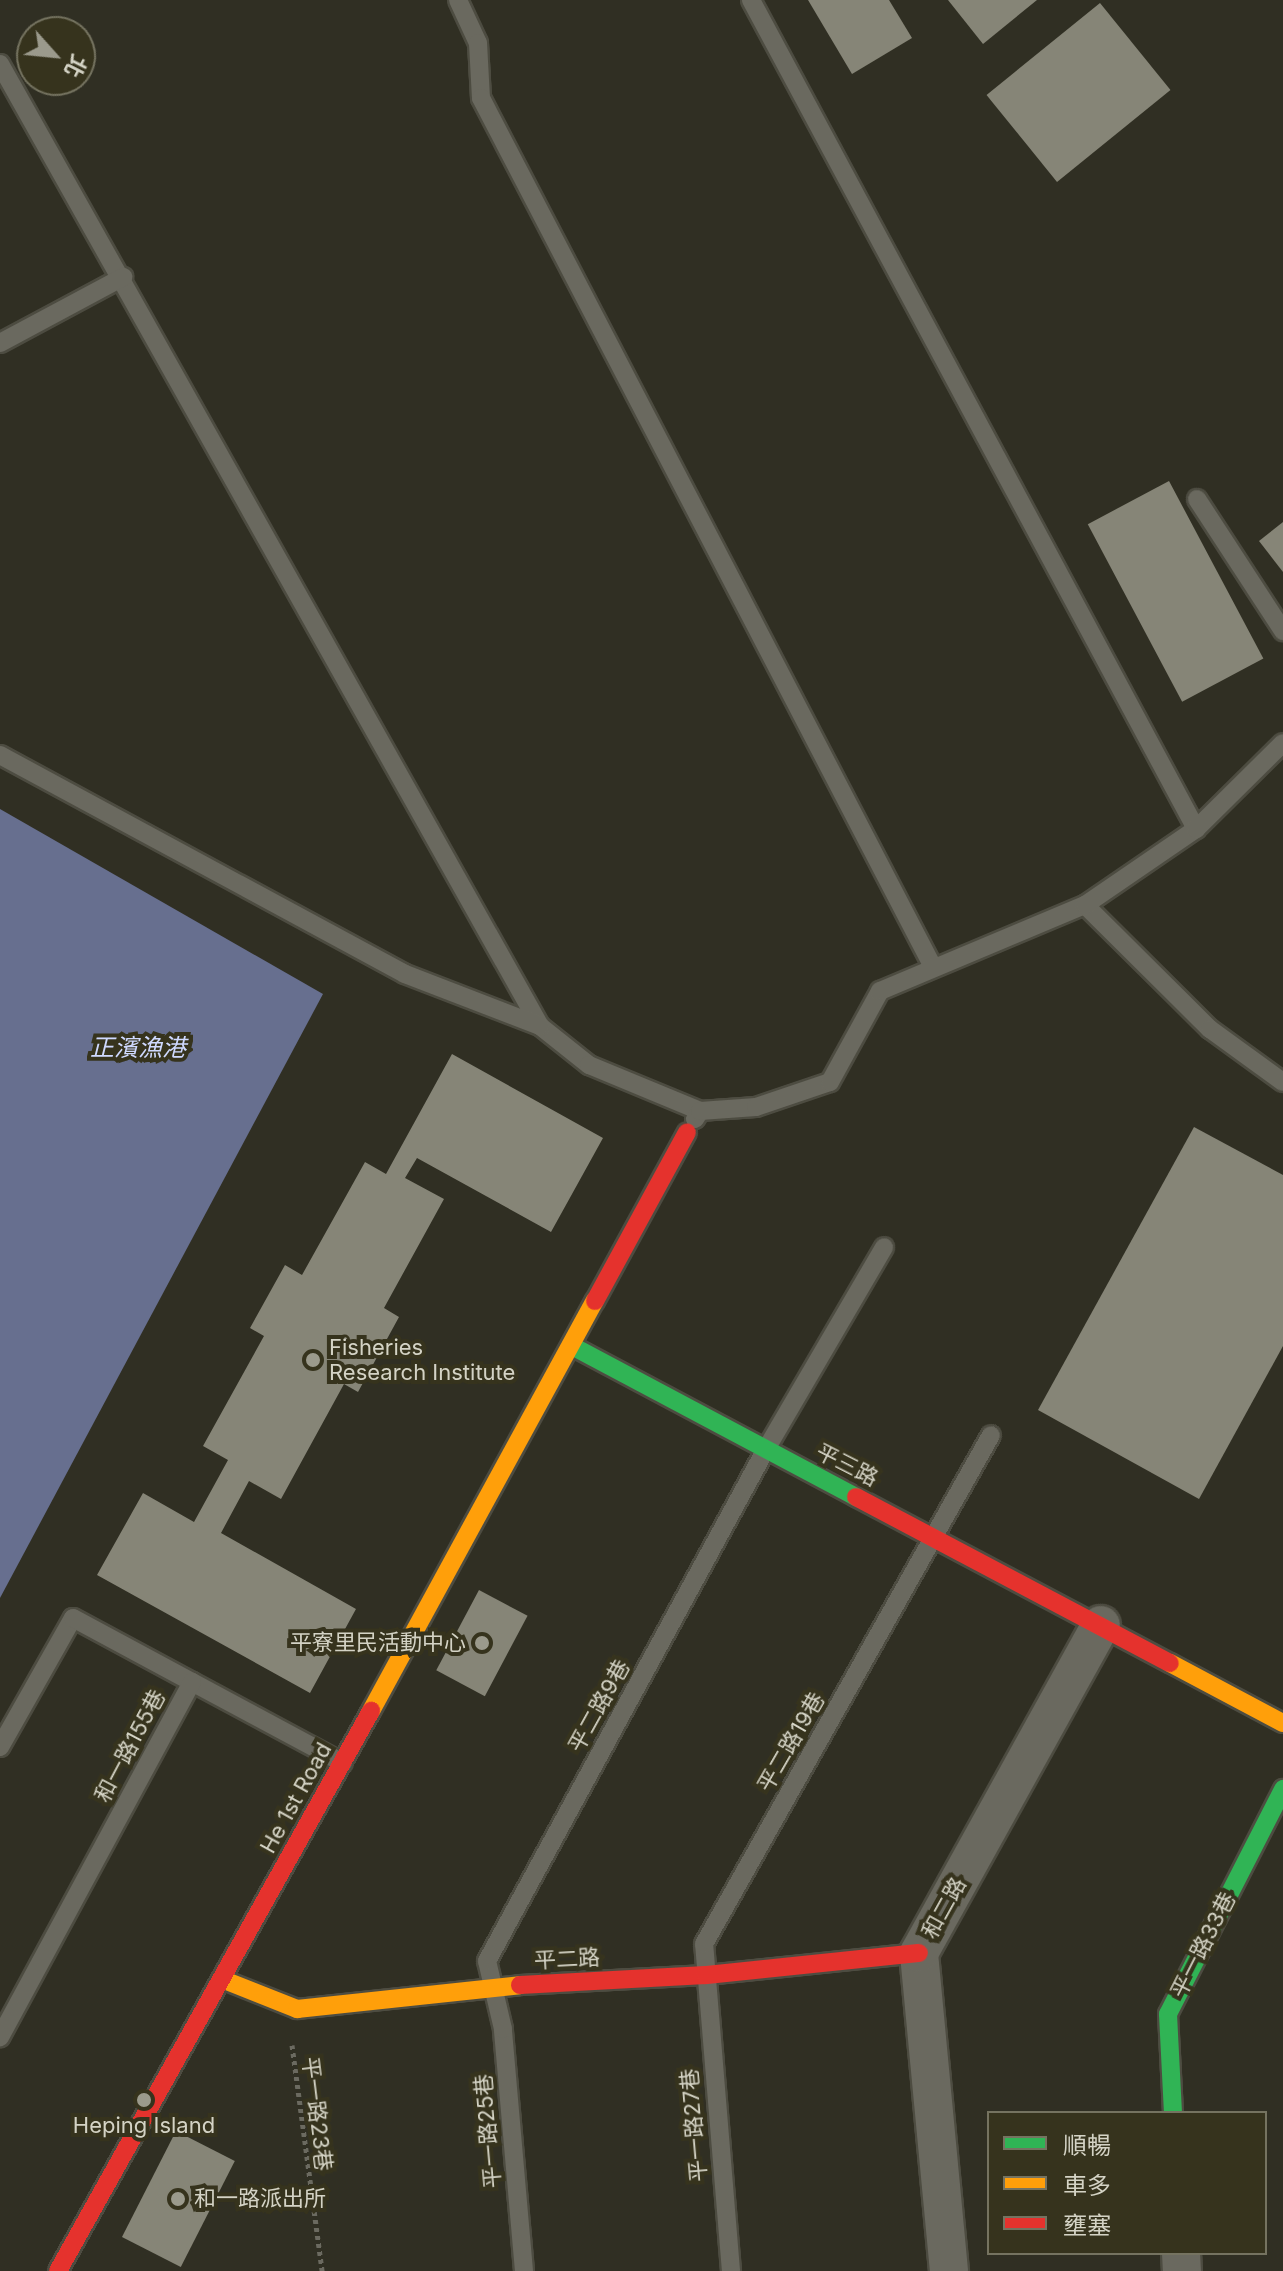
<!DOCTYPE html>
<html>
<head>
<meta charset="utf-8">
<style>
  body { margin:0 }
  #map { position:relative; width:1283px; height:2271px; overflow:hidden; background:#302f23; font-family:Inter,"Noto Sans TC",sans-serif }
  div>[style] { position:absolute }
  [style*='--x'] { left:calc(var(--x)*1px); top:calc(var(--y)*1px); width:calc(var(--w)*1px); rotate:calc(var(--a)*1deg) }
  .water>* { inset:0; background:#676f8f }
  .building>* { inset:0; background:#868577; transform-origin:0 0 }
  .path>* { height:5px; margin-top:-2.5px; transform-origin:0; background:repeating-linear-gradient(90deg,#6b6a60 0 4px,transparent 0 8px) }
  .roads { filter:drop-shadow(2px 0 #4d4c41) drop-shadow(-2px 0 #4d4c41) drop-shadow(0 2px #4d4c41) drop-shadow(0 -2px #4d4c41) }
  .lane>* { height:18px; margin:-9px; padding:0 9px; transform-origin:9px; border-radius:9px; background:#6a695f }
  .street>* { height:38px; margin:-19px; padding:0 19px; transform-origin:19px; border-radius:19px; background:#6a695f }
  .fast>* { height:18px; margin:-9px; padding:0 9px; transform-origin:9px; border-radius:9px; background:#30b455 }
  .slow>* { height:18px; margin:-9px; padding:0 9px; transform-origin:9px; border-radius:9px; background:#ff9f0a }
  .jam>* { height:18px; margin:-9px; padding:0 9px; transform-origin:9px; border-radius:9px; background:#e5322d }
  .dots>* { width:22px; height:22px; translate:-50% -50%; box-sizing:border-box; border:4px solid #36331d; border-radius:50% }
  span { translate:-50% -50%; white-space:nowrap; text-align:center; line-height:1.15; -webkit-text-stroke:8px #36331d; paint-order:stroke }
  .poi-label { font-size:22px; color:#d4d3c5 }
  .left { translate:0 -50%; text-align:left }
  .right { translate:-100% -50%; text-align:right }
  .street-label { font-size:22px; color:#d4d3c5 }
  .water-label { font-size:24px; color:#cfd9ff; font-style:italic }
  .legend { position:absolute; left:987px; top:2111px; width:280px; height:144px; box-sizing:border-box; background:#36331d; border:2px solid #757360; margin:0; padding:10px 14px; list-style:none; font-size:24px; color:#d4d3c5 }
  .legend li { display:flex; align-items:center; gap:16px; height:40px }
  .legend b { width:40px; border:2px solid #757360 }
  .north { position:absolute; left:16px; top:16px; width:80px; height:80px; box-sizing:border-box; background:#36331d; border:2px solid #757360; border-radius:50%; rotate:117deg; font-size:22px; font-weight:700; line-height:32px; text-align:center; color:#d4d3c5 }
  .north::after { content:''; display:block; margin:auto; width:28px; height:36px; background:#9b9a8c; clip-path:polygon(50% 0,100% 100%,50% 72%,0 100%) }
</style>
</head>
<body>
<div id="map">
  <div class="water">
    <div style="clip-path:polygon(0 809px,323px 994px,0 1598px)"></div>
  </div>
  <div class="building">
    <div style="clip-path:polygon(808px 0,889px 0,912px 38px,852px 74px)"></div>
    <div style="clip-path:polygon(948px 0,1037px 0,983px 44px)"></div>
    <div style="left:1100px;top:3px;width:112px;height:146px;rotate:51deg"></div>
    <div style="left:1169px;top:481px;width:201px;height:92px;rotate:62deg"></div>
    <div style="clip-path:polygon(1283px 522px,1283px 572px,1259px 541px)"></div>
    <div style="clip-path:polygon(452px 1054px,603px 1138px,551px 1232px,417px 1158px,405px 1178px,444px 1199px,384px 1308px,399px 1317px,358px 1392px,344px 1384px,281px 1499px,249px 1481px,221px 1533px,356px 1609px,310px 1693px,97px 1575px,143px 1493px,194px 1522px,228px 1460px,203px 1446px,264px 1336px,250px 1328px,285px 1265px,302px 1275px,365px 1162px,386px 1174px)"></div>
    <div style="clip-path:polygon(1194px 1127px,1283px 1175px,1283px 1346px,1199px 1499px,1038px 1410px)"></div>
    <div style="left:479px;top:1590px;width:55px;height:91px;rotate:28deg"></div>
    <div style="left:176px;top:2131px;width:66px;height:119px;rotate:27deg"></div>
  </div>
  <div class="path">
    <div style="--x:292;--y:2045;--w:228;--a:82.4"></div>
  </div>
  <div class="roads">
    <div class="lane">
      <div style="--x:458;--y:0;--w:47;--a:65.1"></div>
      <div style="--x:478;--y:43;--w:55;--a:86.9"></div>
      <div style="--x:481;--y:98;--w:980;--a:62.52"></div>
      <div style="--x:751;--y:0;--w:941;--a:61.77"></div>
      <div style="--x:0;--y:64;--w:1103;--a:60.69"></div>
      <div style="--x:540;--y:1026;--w:63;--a:38.5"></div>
      <div style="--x:589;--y:1065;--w:120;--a:22.5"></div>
      <div style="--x:0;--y:343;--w:140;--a:-28.2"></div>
      <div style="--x:1197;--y:499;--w:158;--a:56.9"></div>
      <div style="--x:0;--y:755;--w:460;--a:28.4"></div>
      <div style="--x:405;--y:974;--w:145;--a:21.1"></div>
      <div style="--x:1085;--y:905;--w:176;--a:44.8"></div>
      <div style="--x:1210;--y:1029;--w:90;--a:36"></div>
      <div style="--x:695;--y:1119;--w:9;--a:-58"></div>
      <div style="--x:700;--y:1111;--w:56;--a:-4.1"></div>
      <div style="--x:756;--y:1107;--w:78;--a:-18.7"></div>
      <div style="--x:830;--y:1082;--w:104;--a:-61.2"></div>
      <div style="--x:880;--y:991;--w:222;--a:-22.8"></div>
      <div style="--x:1085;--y:905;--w:135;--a:-34.4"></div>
      <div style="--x:1196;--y:829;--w:122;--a:-44.7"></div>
      <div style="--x:192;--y:1682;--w:171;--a:28.2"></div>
      <div style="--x:0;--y:1747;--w:148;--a:-60.5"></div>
      <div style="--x:73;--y:1618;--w:135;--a:28.3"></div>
      <div style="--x:192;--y:1682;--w:404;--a:118.4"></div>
      <div style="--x:524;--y:2271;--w:243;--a:-95"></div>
      <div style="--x:503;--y:2029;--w:70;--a:-103.2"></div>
      <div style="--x:487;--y:1961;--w:581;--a:-61.41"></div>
      <div style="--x:765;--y:1451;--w:236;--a:-59.7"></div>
      <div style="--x:731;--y:2271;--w:328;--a:-94.7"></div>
      <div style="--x:704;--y:1944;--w:584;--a:-60.58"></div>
    </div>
    <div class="street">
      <div style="--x:1181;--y:2253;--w:18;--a:87"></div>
      <div style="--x:949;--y:2271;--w:319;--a:-95.4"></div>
      <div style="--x:919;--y:1953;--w:375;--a:-61"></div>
    </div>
    <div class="fast">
      <div style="--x:572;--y:1346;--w:322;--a:28"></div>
      <div style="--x:1173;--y:2113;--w:99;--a:-92.9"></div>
      <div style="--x:1168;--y:2014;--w:253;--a:-62.9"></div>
    </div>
    <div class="slow">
      <div style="--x:1170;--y:1663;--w:128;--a:28"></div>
      <div style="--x:371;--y:1711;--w:467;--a:-61.4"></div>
      <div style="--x:224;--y:1980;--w:79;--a:21.7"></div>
      <div style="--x:297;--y:2009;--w:224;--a:-6.1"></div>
    </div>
    <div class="jam">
      <div style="--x:595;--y:1301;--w:192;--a:-61.4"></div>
      <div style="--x:856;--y:1497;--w:355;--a:27.9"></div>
      <div style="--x:520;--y:1985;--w:186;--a:-3.1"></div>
      <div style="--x:706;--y:1975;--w:214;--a:-5.9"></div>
      <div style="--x:58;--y:2271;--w:642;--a:-60.8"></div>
    </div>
  </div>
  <div class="dots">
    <div style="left:313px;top:1360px;background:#9b9a8c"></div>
    <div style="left:482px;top:1643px;background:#9b9a8c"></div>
    <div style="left:144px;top:2100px;background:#9b9a8c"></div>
    <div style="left:178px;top:2199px;background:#9b9a8c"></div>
  </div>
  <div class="poi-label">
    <span class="left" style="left:329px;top:1360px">Fisheries<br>Research Institute</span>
    <span class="right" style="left:466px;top:1643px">平寮里民活動中心</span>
    <span style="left:144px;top:2126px">Heping Island</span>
    <span class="left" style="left:194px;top:2199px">和一路派出所</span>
  </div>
  <div class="street-label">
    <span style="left:847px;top:1465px;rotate:27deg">平三路</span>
    <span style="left:599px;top:1706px;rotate:-61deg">平二路9巷</span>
    <span style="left:791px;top:1742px;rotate:-60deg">平二路19巷</span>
    <span style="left:130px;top:1746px;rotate:-62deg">和一路155巷</span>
    <span style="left:296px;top:1798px;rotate:-61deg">He 1st Road</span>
    <span style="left:944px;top:1908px;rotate:-61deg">和二路</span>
    <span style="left:1203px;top:1945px;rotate:-63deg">平一路33巷</span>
    <span style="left:567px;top:1959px;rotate:-3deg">平二路</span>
    <span style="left:317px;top:2114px;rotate:83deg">平一路23巷</span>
    <span style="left:694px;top:2125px;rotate:-95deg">平一路27巷</span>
    <span style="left:488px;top:2131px;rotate:-95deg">平一路25巷</span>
  </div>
  <div class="water-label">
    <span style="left:138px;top:1048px">正濱漁港</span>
  </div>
  <ul class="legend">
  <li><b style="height:10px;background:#30b455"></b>順暢</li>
  <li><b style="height:10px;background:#ff9f0a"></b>車多</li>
  <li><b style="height:10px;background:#e5322d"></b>壅塞</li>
  </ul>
  <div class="north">北</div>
</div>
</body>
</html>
